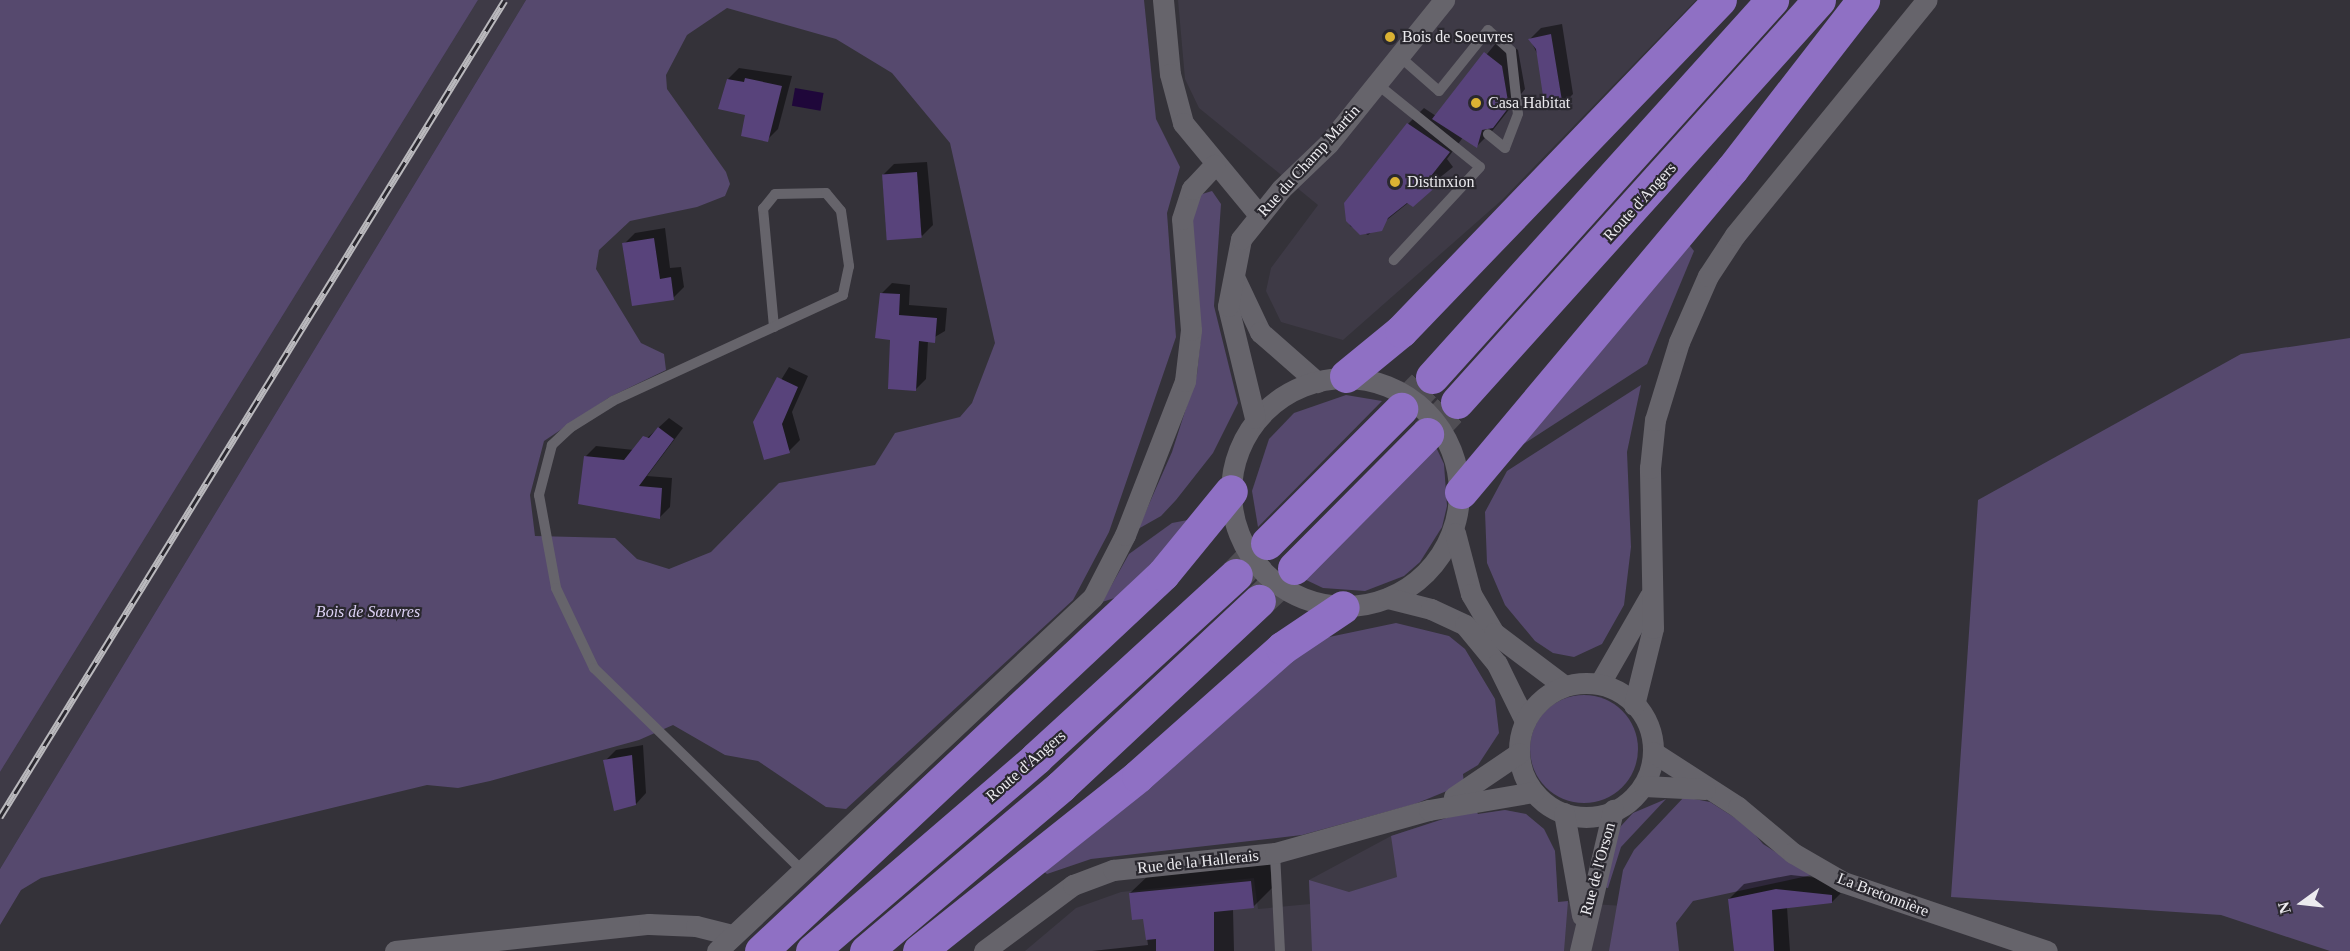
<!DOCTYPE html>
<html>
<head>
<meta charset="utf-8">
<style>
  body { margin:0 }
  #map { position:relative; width:2350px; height:951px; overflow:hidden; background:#343239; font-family:Georgia,serif }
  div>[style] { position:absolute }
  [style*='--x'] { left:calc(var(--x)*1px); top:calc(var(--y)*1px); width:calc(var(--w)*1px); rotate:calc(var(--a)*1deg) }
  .built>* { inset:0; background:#3e3a46 }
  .green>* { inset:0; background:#56496e }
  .round { border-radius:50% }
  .water>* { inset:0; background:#1f073a; transform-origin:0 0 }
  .shadow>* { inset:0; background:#0007 }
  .building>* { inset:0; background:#58437b; transform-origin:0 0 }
  .highway-tunnel>* { height:33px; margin-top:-16.5px; transform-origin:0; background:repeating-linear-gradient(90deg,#504e54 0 33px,transparent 0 49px) }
  .lane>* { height:10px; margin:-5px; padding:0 5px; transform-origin:5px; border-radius:5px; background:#66646b }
  .street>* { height:21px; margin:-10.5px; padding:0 10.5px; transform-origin:10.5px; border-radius:10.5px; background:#66646b }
  .street>.ring { margin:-10.5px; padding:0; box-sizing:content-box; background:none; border:21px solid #66646b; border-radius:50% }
  .highway>* { height:33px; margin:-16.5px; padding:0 16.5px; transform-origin:16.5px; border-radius:16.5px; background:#8f70c4 }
  .rail>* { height:7px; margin-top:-3.5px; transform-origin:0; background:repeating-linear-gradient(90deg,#2a282f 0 14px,#bab9bd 0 28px); box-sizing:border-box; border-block:2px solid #bab9bd }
  .dots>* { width:16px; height:16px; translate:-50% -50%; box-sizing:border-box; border:3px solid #2a282f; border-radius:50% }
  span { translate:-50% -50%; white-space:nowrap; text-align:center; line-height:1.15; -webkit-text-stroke:4.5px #2a282f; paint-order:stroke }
  .poi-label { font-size:16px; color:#ecebef }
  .left { translate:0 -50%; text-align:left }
  .street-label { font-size:16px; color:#ecebef }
  .park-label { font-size:16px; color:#dcd1f4; font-style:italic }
  .north { position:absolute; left:2272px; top:873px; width:60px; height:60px; -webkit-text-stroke:4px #2a282f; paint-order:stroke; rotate:255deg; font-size:16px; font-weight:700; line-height:24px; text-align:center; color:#ecebef }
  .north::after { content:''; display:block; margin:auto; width:21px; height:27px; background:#ecebef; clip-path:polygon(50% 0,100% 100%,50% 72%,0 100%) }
</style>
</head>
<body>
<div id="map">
  <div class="built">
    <div style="clip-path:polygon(478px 0,526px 0,0 869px,0 772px)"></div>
    <div style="clip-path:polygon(1178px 0,1696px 0,1503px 199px,1343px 340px,1281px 322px,1266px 291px,1271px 268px,1318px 205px,1199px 108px,1185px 79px)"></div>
    <div style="clip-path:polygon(1474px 809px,1478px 814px,1505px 810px,1526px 814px,1544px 829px,1555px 851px,1558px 902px,1625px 906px,1679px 951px,1025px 951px,1076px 908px,1121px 892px,1254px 878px,1258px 909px,1310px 904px,1309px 880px,1391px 836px)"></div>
  </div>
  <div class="green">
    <div style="clip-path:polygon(0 0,478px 0,0 772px)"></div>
    <div style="clip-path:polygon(evenodd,526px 0,1144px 0,1156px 119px,1180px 167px,1167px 213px,1176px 337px,1109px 532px,1073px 600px,846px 809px,826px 807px,758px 761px,725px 755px,673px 725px,639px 740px,490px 781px,458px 788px,427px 785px,41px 878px,21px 890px,0 925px,0 869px,526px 0,727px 8px,836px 39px,892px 73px,950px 143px,995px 343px,972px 403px,960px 417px,895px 433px,875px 465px,779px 483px,711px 552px,669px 569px,637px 559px,615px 538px,535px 536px,530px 495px,544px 441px,610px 397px,666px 370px,664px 354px,641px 343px,596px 269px,599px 250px,630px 221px,697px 207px,725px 196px,730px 184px,726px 172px,667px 89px,666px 75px,687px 35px,727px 8px)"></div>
    <div style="clip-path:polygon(1212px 191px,1221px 204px,1214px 306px,1238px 403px,1213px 453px,1176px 500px,1161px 516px,1138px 529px,1172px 452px,1197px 374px,1201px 335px,1192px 215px,1199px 195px)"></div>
    <div style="clip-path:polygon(1686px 241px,1694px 251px,1647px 364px,1499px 460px)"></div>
    <div style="clip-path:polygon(2350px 338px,2350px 951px,2330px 951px,2221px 915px,1951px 897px,1978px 500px,2241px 354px)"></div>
    <div style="clip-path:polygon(1641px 385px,1627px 452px,1631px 547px,1624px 605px,1602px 644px,1574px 657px,1553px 653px,1535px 641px,1505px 605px,1487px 563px,1485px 512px,1507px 471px)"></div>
    <div style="clip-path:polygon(1346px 395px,1382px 401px,1258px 527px,1252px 491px,1269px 439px,1294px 413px)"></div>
    <div style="clip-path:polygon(1435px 445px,1444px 464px,1447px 506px,1442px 527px,1420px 562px,1404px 576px,1365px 591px,1323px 588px,1302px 578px)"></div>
    <div style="clip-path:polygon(1193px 519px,1121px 596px,1102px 602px,1129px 554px,1172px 523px)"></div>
    <div style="clip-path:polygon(1396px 623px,1449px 636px,1465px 649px,1495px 699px,1499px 733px,1478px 765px,1463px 774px,1464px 784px,1415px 804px,1302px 835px,1091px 859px,1047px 874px,1042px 870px,1310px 641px)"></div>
    <div class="round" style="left:1530px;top:695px;width:108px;height:108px"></div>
    <div style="clip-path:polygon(1684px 797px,1710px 802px,1748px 826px,1763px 844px,1812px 875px,1693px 901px,1676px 923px,1679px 951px,1609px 951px,1623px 870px,1634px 850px)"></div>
    <div style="clip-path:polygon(1666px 799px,1621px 847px,1608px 888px,1603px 887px,1609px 849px,1621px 826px,1633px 813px)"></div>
    <div style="clip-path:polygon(1474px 809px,1478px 814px,1505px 810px,1526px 814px,1544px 829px,1555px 851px,1558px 902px,1568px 901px,1564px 951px,1312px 951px,1309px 880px,1349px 892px,1397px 877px,1391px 836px)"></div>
  </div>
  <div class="water">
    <div style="left:795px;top:88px;width:29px;height:18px;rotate:10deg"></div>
  </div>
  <div class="shadow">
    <div style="clip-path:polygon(1562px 24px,1573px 94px,1562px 105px,1530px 39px,1541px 28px)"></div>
    <div style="clip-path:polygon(1501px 37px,1518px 50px,1525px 89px,1493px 130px,1477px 146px,1464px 136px,1447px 159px,1453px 167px,1368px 235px,1350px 226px,1346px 203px,1408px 124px,1424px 108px,1436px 116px)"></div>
    <div style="clip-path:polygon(739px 68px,792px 76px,778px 129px,767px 140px,728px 79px)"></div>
    <div style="clip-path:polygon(927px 162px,933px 225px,922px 236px,883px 175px,894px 164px)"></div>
    <div style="clip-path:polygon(665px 228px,670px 268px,681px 267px,684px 287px,673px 298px,624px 244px,635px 233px)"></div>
    <div style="clip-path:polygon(892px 283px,910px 285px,909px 305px,947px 308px,945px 331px,928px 341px,926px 379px,915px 390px,892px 338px,882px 293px)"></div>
    <div style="clip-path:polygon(789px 367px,808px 376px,792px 412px,800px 440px,789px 451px,755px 422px)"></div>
    <div style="clip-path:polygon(669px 418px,683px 428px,647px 476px,672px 478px,670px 507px,660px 517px,585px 457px,596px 446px,634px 450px)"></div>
    <div style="clip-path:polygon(643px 745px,646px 793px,636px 804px,605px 761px,616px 750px)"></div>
    <div style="clip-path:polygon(1270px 863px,1272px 888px,1253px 907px,1233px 909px,1234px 951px,1092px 951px,1148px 945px,1144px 917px,1130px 893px,1150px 874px)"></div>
    <div style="clip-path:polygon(1791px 875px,1846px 881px,1847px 887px,1832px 902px,1787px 907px,1790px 951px,1736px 951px,1729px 899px,1744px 884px)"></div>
  </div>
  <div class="building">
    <div style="clip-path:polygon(1551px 34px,1563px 107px,1545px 109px,1536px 49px,1528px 39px)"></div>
    <div style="clip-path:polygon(1484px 52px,1502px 66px,1509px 107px,1493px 128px,1482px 130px,1477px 148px,1432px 119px)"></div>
    <div style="clip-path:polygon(745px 78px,782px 86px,768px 142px,741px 136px,745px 115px,718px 109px,727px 79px,744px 82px)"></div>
    <div style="clip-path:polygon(1407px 123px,1450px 152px,1431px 176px,1438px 185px,1413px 207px,1407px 203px,1388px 218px,1382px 231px,1360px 235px,1346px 221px,1344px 203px)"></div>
    <div style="left:917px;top:172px;width:66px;height:35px;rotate:86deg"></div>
    <div style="clip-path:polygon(654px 238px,660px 279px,671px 277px,674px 300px,632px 306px,622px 243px)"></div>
    <div style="clip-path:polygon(880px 293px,900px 294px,899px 315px,937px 318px,935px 343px,919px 341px,916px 391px,888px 389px,890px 340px,875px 338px)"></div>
    <div style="clip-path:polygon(777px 377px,798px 387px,782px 424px,790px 453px,764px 460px,753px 422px)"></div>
    <div style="clip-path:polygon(658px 427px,674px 439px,639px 486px,662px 488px,660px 519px,578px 504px,584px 456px,624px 460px,643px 436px,649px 438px)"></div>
    <div style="clip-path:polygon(632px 755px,636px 805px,614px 811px,603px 760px)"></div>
    <div style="clip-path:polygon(1251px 881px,1254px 908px,1214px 912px,1214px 951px,1156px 951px,1156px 939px,1146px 940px,1143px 919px,1132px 920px,1129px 893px)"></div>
    <div style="clip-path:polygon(1776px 889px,1832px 895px,1832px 903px,1772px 910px,1774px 951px,1734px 951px,1728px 899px)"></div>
  </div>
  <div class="highway-tunnel">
    <div style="--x:1401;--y:409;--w:45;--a:-45.9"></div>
    <div style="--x:1427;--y:434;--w:44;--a:-46.8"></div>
    <div style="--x:1236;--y:575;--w:45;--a:-45.9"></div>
    <div style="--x:1259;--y:601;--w:48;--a:-43.3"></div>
  </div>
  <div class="lane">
    <div style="--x:1399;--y:56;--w:53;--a:41.2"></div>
    <div style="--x:1439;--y:91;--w:78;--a:-51.2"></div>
    <div style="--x:1488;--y:30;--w:31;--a:42"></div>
    <div style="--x:1511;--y:51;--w:63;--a:83.7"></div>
    <div style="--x:1518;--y:114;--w:36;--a:111"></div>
    <div style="--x:1505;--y:148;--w:22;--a:-141"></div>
    <div style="--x:1377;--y:84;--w:132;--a:38.9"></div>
    <div style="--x:1480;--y:167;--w:127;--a:132.8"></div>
    <div style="--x:774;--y:327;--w:119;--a:-95.3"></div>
    <div style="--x:763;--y:209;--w:19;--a:-51"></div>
    <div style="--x:775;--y:194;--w:51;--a:-1.1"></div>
    <div style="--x:826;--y:193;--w:23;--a:50"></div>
    <div style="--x:841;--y:211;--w:56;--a:81.7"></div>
    <div style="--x:849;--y:266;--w:30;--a:102"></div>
    <div style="--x:843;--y:295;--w:253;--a:155.3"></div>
    <div style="--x:613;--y:401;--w:51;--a:147.9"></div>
    <div style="--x:570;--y:428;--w:25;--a:137"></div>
    <div style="--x:552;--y:445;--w:52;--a:104.6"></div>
    <div style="--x:539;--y:495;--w:95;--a:79.6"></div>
    <div style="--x:556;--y:588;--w:89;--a:64.6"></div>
    <div style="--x:594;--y:668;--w:290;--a:44.2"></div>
    <div style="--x:1275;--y:853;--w:98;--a:87.1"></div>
  </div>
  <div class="street">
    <div style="--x:1163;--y:0;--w:74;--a:84.6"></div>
    <div style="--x:1170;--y:74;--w:51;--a:75.1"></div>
    <div style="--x:1183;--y:123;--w:119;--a:50.4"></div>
    <div style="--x:1235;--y:279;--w:59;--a:64.7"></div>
    <div style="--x:1260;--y:332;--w:76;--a:41.3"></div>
    <div class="ring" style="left:1231px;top:378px;width:207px;height:207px"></div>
    <div style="--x:1255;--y:418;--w:115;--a:-103.6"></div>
    <div style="--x:1228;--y:306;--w:68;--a:-79"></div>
    <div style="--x:1241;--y:239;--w:64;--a:-51.3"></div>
    <div style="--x:1281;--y:189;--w:65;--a:-43.8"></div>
    <div style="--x:1328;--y:144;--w:185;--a:-51.1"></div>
    <div style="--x:1455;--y:533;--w:63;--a:75.3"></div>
    <div style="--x:1471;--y:594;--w:45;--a:59.5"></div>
    <div style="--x:1494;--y:633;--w:86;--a:37"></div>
    <div style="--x:1388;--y:598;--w:44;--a:14.3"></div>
    <div style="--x:1431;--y:609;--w:38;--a:25"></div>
    <div style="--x:1465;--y:625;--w:50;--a:50.6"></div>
    <div style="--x:1497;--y:664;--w:64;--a:63.8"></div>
    <div style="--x:1600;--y:683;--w:100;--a:-60.1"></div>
    <div class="ring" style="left:1519px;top:683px;width:113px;height:113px"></div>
    <div style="--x:1634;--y:705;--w:79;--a:-76.1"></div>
    <div style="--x:1653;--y:628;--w:160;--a:-91.1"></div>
    <div style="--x:1650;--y:468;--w:48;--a:-84.1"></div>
    <div style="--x:1655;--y:420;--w:82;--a:-72.9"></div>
    <div style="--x:1679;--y:342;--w:72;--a:-66.3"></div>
    <div style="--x:1708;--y:276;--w:49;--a:-56.6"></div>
    <div style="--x:1735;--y:235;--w:303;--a:-50.8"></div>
    <div style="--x:1653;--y:752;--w:101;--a:32.9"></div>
    <div style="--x:1738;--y:807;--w:72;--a:39.9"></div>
    <div style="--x:1793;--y:853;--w:58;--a:30.1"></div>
    <div style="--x:1843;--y:882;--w:215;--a:18.7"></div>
    <div style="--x:1644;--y:786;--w:61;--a:2.8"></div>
    <div style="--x:1454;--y:797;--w:78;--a:-34.1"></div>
    <div style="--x:1564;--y:813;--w:104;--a:80"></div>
    <div style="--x:395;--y:951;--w:255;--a:-6.1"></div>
    <div style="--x:649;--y:924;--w:47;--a:2.4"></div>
    <div style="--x:696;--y:926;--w:38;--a:14"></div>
    <div style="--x:717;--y:951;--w:516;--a:-43.27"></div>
    <div style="--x:1093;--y:597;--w:70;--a:-62.7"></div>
    <div style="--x:1125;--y:535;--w:165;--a:-68.7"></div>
    <div style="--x:1185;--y:381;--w:51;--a:-83.3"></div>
    <div style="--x:1191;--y:330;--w:111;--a:-94.6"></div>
    <div style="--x:1182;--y:219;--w:32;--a:-72"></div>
    <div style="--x:1192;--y:189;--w:33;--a:-47"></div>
    <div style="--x:984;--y:951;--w:111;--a:-36.6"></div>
    <div style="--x:1073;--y:885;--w:43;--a:-20.6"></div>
    <div style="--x:1113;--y:870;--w:163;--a:-6"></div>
    <div style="--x:1275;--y:853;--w:160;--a:-15.6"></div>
    <div style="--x:1429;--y:810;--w:106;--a:-9.8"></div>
    <div style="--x:1580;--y:951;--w:145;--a:-76.8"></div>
  </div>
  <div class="highway">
    <div style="--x:1346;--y:376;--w:71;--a:-39.3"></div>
    <div style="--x:1401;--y:331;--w:460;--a:-46.1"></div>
    <div style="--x:1432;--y:377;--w:508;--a:-47.95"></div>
    <div style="--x:1457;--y:402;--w:541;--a:-48"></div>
    <div style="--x:1461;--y:492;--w:422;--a:-50"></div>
    <div style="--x:1732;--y:169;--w:214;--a:-52.2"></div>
    <div style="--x:1267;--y:543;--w:190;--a:-45"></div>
    <div style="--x:1294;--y:568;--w:189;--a:-45.2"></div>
    <div style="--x:761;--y:951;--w:551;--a:-43.16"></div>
    <div style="--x:1163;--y:574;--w:107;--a:-50.7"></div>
    <div style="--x:812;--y:951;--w:296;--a:-40.7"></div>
    <div style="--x:1036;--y:758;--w:271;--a:-42.5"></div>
    <div style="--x:866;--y:951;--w:255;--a:-40.2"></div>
    <div style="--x:1061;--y:786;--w:271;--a:-43.1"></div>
    <div style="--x:919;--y:951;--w:280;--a:-38.6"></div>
    <div style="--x:1138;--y:776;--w:193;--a:-41.6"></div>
    <div style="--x:1282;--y:648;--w:73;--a:-33.9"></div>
  </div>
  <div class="rail">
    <div style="--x:0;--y:817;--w:960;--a:-58.28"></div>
  </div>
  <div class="dots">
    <div style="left:1390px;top:37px;background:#dbb233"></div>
    <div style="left:1476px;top:103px;background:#dbb233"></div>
    <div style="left:1395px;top:182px;background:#dbb233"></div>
  </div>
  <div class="poi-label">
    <span class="left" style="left:1402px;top:37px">Bois de Soeuvres</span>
    <span class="left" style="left:1488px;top:103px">Casa Habitat</span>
    <span class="left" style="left:1407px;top:182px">Distinxion</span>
  </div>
  <div class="street-label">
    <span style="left:1309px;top:161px;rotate:-48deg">Rue du Champ Martin</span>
    <span style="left:1640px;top:202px;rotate:-48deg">Route d'Angers</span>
    <span style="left:1026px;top:766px;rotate:-41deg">Route d'Angers</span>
    <span style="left:1198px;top:862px;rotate:-6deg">Rue de la Hallerais</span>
    <span style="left:1598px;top:869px;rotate:-75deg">Rue de l'Orson</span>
    <span style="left:1883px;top:895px;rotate:21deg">La Bretonnière</span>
  </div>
  <div class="park-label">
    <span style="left:368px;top:612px">Bois de Sœuvres</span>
  </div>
  <div class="north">N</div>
</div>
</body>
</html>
